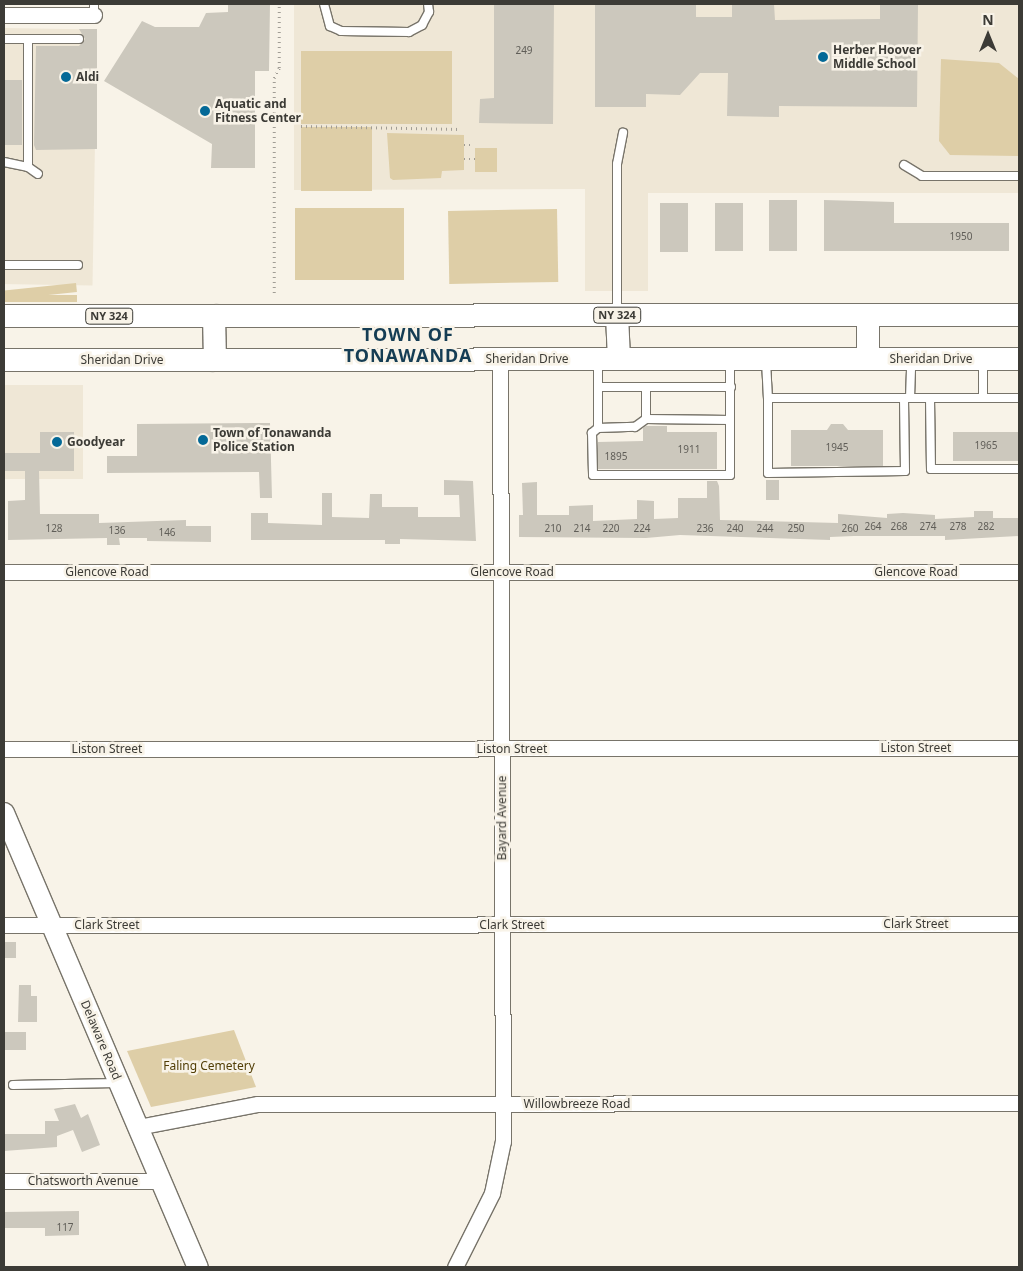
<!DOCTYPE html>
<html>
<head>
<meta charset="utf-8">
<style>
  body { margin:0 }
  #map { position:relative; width:1023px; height:1271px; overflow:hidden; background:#f8f3e8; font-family:"Noto Sans",sans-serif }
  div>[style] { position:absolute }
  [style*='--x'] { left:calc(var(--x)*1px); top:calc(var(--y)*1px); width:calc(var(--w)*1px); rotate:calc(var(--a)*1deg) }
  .built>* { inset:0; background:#efe7d6; transform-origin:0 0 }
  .green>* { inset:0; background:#decea7; transform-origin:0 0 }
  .building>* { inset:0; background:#ccc8bd; transform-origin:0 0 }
  .path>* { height:2.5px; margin-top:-1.25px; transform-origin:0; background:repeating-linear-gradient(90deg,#a19d95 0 1px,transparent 0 5px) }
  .roads { filter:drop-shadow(1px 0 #78746a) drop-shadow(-1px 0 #78746a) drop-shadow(0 1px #78746a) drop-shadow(0 -1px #78746a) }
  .lane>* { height:8px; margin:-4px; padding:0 4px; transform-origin:4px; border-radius:4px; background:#fff }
  .street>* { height:15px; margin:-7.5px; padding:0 7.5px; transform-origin:7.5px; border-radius:7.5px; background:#fff }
  .secondary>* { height:20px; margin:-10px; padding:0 10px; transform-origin:10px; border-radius:10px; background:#fff }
  .primary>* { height:22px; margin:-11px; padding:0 11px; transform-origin:11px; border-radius:11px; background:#fff }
  .dots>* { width:14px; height:14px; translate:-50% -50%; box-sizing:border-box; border:2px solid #f8f3e8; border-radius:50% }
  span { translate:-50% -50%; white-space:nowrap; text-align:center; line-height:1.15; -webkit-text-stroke:5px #f8f3e8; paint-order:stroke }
  .number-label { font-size:10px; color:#605e58 }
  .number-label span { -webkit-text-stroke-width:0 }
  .shield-label span { padding:1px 4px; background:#f8f3e8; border:1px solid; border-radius:4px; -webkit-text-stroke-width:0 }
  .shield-label { font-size:11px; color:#3c3b36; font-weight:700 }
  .poi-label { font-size:12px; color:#3c3b36; font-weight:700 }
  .left { translate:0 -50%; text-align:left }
  .street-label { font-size:12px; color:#3c3b36 }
  .park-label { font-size:12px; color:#513d05 }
  .district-label { font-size:18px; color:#153d54; font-weight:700; letter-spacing:1px }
  .frame { position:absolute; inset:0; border:5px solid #3c3b36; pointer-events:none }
  .north { position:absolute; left:963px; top:10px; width:50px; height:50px; -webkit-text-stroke:4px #f8f3e8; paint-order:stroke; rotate:0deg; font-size:14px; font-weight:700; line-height:20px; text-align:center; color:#3c3b36 }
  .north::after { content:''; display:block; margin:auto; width:18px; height:22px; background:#3c3b36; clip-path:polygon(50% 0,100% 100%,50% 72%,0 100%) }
</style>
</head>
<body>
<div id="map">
  <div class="built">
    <div style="clip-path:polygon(294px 4px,1019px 4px,1019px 193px,648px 193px,648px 291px,585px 291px,585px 189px,294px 190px)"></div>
    <div style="left:4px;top:28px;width:93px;height:256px;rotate:1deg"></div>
    <div style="left:4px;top:385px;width:79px;height:94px"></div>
  </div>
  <div class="green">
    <div style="left:301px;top:51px;width:151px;height:73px"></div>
    <div style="clip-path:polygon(941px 59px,999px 63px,1019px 79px,1019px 156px,950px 155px,939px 141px)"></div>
    <div style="left:301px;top:127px;width:71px;height:64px"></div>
    <div style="clip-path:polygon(387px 133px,464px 135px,464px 170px,442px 171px,441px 178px,393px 180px,390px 178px)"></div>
    <div style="left:475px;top:148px;width:22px;height:24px"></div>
    <div style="left:295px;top:208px;width:109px;height:72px"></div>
    <div style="left:557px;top:209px;width:73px;height:109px;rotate:89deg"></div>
    <div style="left:76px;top:283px;width:9px;height:72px;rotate:84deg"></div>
    <div style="left:4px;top:295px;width:73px;height:7px"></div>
    <div style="clip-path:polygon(234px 1030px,256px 1087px,151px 1107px,127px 1051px)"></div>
  </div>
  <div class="building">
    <div style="clip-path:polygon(228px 4px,270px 4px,269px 71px,255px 71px,255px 168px,211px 168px,212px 144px,104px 81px,142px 21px,155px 27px,199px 27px,206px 13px,228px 12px)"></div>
    <div style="clip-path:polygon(494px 4px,554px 4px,553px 124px,479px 123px,480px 99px,494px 98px)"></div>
    <div style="clip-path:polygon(595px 4px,696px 4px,696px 17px,732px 17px,732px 4px,774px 4px,775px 20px,880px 19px,880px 4px,918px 4px,917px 107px,779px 106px,779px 117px,727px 116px,728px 73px,700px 73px,680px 95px,646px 94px,646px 107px,595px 107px)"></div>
    <div style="clip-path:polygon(79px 29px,97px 29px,97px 149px,36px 150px,34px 145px,36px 46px,79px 46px,85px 39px)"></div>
    <div style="left:4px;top:80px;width:18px;height:65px"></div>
    <div style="left:769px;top:200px;width:28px;height:51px"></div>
    <div style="clip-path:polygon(824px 200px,894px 202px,894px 223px,1009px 223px,1009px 251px,824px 251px)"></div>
    <div style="left:660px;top:203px;width:28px;height:49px"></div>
    <div style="left:715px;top:203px;width:28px;height:48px"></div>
    <div style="clip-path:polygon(270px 423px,272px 498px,260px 498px,259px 472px,107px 473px,107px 456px,137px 456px,137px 424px)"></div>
    <div style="clip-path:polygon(831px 424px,843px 424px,848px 430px,883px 430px,883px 466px,791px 466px,791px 430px,827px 430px)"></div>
    <div style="clip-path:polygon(646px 426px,667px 426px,667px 432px,717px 432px,717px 469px,598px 469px,598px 442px,643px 441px,643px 428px)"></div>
    <div style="clip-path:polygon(40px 432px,74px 432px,74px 471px,39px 471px,40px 514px,99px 514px,99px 523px,186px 520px,186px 526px,211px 526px,211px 542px,147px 541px,147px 538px,119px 538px,120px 545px,107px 545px,107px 538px,8px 540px,8px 501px,25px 500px,25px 471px,4px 471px,4px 453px,40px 453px)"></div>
    <div style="left:953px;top:432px;width:66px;height:29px"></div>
    <div style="clip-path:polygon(444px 480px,473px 481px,476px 541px,400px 539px,400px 544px,385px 544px,385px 540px,251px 540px,251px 513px,268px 513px,268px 523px,322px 525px,322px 493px,332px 493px,332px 517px,369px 518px,370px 494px,382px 494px,382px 507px,418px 507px,418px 517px,460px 517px,459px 495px,444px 495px)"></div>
    <div style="left:766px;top:480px;width:13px;height:20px"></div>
    <div style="clip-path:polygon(707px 481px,717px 481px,719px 486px,720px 520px,838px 523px,838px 514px,887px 518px,887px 514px,903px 513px,935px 515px,935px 519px,974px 517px,974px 511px,993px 511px,993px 518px,1019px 518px,1019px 536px,945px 540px,945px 536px,854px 536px,830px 537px,830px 540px,680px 535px,646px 538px,519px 537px,519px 515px,523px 515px,522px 483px,537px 482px,537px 515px,569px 515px,569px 506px,593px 505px,593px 521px,637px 519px,637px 500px,654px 501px,654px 519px,678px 518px,678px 498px,707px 498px)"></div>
    <div style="left:4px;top:942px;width:12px;height:16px"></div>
    <div style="clip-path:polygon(19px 985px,31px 985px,31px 996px,37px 996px,37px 1022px,18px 1022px)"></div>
    <div style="left:4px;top:1032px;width:22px;height:18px"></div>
    <div style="clip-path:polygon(75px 1104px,81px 1118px,88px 1114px,100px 1145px,82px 1152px,73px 1130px,57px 1136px,57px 1147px,4px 1151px,4px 1134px,45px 1134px,45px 1121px,59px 1121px,54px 1109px)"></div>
    <div style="clip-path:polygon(79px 1211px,79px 1235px,45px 1236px,45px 1228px,4px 1228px,4px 1212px)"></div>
  </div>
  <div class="path">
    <div style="--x:301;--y:126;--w:160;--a:1.1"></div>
    <div style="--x:464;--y:145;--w:7;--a:0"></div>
    <div style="--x:464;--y:159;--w:11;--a:0"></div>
    <div style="--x:274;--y:293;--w:215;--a:-90"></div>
    <div style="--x:274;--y:78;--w:11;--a:-63"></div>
    <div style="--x:279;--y:68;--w:64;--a:-90"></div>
  </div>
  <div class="roads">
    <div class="lane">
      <div style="--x:94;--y:4;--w:11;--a:90"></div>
      <div style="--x:324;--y:4;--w:23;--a:75"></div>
      <div style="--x:330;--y:26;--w:12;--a:24"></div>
      <div style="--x:341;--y:31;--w:68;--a:0.8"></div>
      <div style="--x:409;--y:32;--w:15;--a:-28"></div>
      <div style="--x:422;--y:25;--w:15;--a:-62"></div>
      <div style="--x:429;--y:12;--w:8;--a:-97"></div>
      <div style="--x:4;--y:39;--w:75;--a:0"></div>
      <div style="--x:28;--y:39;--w:128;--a:90"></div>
      <div style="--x:4;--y:162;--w:25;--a:12"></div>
      <div style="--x:28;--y:167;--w:12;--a:35"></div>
      <div style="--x:904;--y:165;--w:21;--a:31"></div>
      <div style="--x:922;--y:176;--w:97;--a:0"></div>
      <div style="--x:4;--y:265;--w:74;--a:0"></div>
      <div style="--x:617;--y:313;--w:149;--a:-90"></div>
      <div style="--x:617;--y:164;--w:32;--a:-79"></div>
      <div style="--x:598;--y:361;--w:67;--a:90"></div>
      <div style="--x:598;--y:428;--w:37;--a:-2"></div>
      <div style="--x:635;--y:427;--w:14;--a:-36"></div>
      <div style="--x:766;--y:361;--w:37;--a:87"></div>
      <div style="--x:768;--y:398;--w:251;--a:0"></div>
      <div style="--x:598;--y:387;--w:48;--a:0"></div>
      <div style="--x:983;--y:397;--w:36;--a:-90"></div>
      <div style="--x:768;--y:398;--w:75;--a:90"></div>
      <div style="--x:768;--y:473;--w:137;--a:-0.8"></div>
      <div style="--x:905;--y:471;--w:73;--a:-90.8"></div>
      <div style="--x:910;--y:398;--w:38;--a:-88"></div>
      <div style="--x:930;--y:398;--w:71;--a:89.2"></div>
      <div style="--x:931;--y:469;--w:88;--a:0"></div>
      <div style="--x:730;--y:420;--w:84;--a:-179.3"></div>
      <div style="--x:646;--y:419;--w:32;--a:-90"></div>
      <div style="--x:646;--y:387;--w:85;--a:0"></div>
      <div style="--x:598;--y:428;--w:8;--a:140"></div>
      <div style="--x:592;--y:433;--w:42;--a:88.6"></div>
      <div style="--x:593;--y:475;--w:137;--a:0"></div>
      <div style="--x:730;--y:475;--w:114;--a:-90"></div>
      <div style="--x:13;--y:1085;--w:104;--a:-1.1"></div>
    </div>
    <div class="street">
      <div style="--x:4;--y:15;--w:90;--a:0"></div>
      <div style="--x:4;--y:572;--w:1015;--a:0"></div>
      <div style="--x:4;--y:749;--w:1015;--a:-0.06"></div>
      <div style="--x:4;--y:925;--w:1015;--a:-0.06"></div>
      <div style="--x:138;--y:1127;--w:122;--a:-10.9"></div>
      <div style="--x:258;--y:1104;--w:761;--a:-0.08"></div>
      <div style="--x:4;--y:1181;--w:157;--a:0"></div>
      <div style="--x:455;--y:1267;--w:83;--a:-63.4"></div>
      <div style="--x:492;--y:1193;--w:53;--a:-78.1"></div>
      <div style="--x:503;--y:1141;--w:782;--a:-90.22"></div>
    </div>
    <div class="secondary">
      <div style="--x:4;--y:813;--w:494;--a:66.9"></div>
    </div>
    <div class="primary">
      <div style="--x:617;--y:315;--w:44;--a:87.4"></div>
      <div style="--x:868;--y:315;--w:44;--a:90"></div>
      <div style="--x:4;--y:316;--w:1015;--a:-0.06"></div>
      <div style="--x:214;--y:316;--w:44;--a:88.7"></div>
      <div style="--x:4;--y:360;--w:1015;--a:-0.06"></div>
    </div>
  </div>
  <div class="dots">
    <div style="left:823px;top:57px;background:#046997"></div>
    <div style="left:66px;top:77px;background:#046997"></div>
    <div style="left:205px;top:111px;background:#046997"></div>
    <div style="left:203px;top:440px;background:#046997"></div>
    <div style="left:57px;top:442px;background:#046997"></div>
  </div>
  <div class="number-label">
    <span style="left:524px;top:51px">249</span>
    <span style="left:961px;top:237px">1950</span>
    <span style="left:986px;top:446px">1965</span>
    <span style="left:837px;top:448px">1945</span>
    <span style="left:689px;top:450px">1911</span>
    <span style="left:616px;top:457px">1895</span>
    <span style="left:873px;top:527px">264</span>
    <span style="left:899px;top:527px">268</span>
    <span style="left:928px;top:527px">274</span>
    <span style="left:958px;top:527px">278</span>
    <span style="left:986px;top:527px">282</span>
    <span style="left:54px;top:529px">128</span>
    <span style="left:553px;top:529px">210</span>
    <span style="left:582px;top:529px">214</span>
    <span style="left:611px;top:529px">220</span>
    <span style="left:642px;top:529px">224</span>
    <span style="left:705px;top:529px">236</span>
    <span style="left:735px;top:529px">240</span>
    <span style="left:765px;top:529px">244</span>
    <span style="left:796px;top:529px">250</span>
    <span style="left:850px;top:529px">260</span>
    <span style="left:117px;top:531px">136</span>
    <span style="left:167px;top:533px">146</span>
    <span style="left:65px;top:1228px">117</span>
  </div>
  <div class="shield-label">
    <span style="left:617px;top:315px">NY 324</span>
    <span style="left:109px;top:316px">NY 324</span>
  </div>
  <div class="poi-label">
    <span class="left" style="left:833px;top:57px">Herber Hoover<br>Middle School</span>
    <span class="left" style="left:76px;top:77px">Aldi</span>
    <span class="left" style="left:215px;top:111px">Aquatic and<br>Fitness Center</span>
    <span class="left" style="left:213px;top:440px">Town of Tonawanda<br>Police Station</span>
    <span class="left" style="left:67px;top:442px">Goodyear</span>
  </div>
  <div class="street-label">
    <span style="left:527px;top:359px">Sheridan Drive</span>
    <span style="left:931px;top:359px">Sheridan Drive</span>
    <span style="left:122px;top:360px">Sheridan Drive</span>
    <span style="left:107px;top:572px">Glencove Road</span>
    <span style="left:512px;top:572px">Glencove Road</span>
    <span style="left:916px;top:572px">Glencove Road</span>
    <span style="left:916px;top:748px">Liston Street</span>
    <span style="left:107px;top:749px">Liston Street</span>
    <span style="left:512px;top:749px">Liston Street</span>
    <span style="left:502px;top:818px;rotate:-90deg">Bayard Avenue</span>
    <span style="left:916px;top:924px">Clark Street</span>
    <span style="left:107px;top:925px">Clark Street</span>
    <span style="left:512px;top:925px">Clark Street</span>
    <span style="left:101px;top:1040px;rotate:67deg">Delaware Road</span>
    <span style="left:577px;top:1104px">Willowbreeze Road</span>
    <span style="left:83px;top:1181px">Chatsworth Avenue</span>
  </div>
  <div class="park-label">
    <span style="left:209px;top:1066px">Faling Cemetery</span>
  </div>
  <div class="district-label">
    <span style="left:408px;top:345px">TOWN OF<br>TONAWANDA</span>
  </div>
  <div class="frame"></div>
  <div class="north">N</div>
</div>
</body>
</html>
